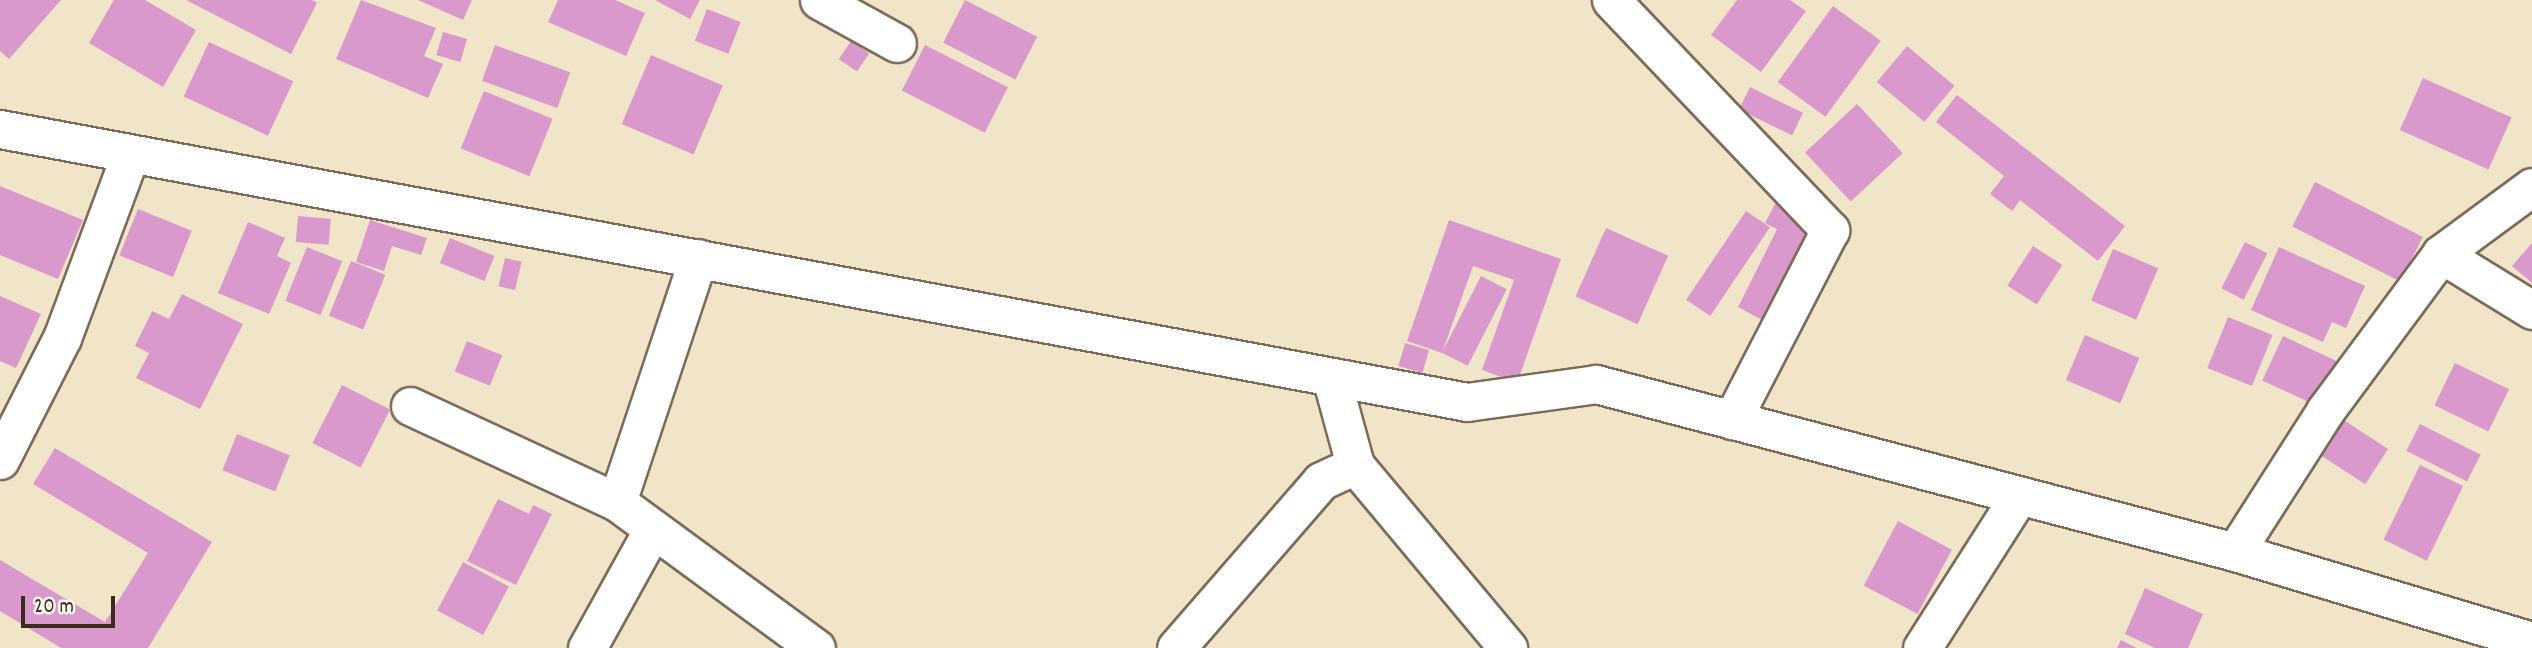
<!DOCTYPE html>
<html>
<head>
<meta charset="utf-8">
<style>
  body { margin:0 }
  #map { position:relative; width:2532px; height:648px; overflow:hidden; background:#f1e5c9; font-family:Dekko,sans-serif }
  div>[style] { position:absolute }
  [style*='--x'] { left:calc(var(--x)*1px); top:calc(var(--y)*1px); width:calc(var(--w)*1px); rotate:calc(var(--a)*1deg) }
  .building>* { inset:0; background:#d999cc; transform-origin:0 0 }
  .roads { filter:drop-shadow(2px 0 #7b6b5a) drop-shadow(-2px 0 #7b6b5a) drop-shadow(0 2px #7b6b5a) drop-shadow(0 -2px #7b6b5a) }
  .minor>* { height:37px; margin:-18.5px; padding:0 18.5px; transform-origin:18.5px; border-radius:18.5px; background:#fff }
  span { translate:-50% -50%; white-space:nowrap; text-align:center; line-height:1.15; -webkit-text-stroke:7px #fbf7ec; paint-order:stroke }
  .scale { position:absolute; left:21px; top:596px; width:94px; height:32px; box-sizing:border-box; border:4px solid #3b2a1e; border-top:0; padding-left:9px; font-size:21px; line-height:24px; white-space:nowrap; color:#3b2a1e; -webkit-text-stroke:5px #fbf7ec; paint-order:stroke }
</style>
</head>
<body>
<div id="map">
  <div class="building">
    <div style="clip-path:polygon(0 0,61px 0,9px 59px,0 51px)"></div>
    <div style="clip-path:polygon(114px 0,145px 0,196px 30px,163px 87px,89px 43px)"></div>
    <div style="clip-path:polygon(186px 0,312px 0,317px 3px,291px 54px)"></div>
    <div style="clip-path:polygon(361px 0,436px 28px,424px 56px,443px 64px,428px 98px,336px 59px)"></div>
    <div style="clip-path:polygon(418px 0,472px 0,463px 20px)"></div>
    <div style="clip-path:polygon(558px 0,615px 0,645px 13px,626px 56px,548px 22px)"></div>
    <div style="clip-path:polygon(655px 0,700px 0,690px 19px)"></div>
    <div style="left:965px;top:0;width:81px;height:48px;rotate:27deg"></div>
    <div style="clip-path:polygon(1737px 0,1790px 0,1806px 11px,1761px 72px,1711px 35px)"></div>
    <div style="left:1833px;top:6px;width:59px;height:94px;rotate:36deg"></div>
    <div style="left:707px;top:9px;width:36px;height:34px;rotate:21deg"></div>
    <div style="left:443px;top:32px;width:25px;height:24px;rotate:16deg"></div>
    <div style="left:851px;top:41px;width:22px;height:22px;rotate:34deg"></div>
    <div style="left:209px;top:42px;width:93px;height:60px;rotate:25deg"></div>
    <div style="left:495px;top:45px;width:80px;height:38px;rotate:20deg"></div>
    <div style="left:925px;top:45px;width:93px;height:51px;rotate:27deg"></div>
    <div style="left:1907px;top:46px;width:62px;height:47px;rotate:40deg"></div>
    <div style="left:651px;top:55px;width:78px;height:75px;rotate:23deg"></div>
    <div style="left:2423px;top:78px;width:97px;height:57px;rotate:24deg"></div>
    <div style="left:1750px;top:87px;width:59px;height:25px;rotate:26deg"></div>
    <div style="left:484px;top:91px;width:74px;height:62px;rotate:22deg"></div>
    <div style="clip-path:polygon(1957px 95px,2125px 226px,2098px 261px,2020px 200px,2012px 211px,1990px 194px,2004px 176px,1936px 122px)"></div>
    <div style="left:1857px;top:104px;width:67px;height:71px;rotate:47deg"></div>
    <div style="left:2315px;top:182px;width:121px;height:50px;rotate:27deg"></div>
    <div style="clip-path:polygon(0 186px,83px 220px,58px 279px,0 255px)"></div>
    <div style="clip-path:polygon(1777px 200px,1815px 220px,1764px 321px,1738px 307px,1777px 229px,1765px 223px)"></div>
    <div style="left:138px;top:209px;width:58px;height:50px;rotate:22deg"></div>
    <div style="left:1746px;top:211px;width:29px;height:107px;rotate:34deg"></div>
    <div style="left:298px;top:216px;width:33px;height:26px;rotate:5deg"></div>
    <div style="clip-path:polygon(370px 220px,427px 238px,421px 255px,392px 246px,384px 271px,356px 262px)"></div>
    <div style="clip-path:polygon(1449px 220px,1561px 259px,1517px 383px,1482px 370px,1514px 280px,1473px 266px,1442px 353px,1407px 341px)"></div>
    <div style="clip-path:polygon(248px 222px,285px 238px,277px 256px,291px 263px,269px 314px,218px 293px)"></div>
    <div style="left:1606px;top:228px;width:68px;height:75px;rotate:24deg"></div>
    <div style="left:450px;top:238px;width:48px;height:27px;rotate:22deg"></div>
    <div style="left:2245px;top:242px;width:25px;height:52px;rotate:27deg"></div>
    <div style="clip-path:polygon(2532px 243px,2532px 283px,2512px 266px)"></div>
    <div style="left:2033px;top:246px;width:35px;height:47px;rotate:33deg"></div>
    <div style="left:307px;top:247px;width:38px;height:58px;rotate:22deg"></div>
    <div style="clip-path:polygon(2279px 247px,2365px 286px,2346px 328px,2332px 322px,2323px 342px,2251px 310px)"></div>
    <div style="left:2113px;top:249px;width:49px;height:56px;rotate:23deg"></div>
    <div style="left:505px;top:258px;width:17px;height:29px;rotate:13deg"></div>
    <div style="left:351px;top:261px;width:37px;height:59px;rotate:22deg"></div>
    <div style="left:1481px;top:276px;width:29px;height:86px;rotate:27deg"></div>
    <div style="clip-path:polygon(182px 294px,243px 324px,200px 409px,136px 378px,149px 353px,135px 346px,152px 311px,169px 319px)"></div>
    <div style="clip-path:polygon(0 296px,41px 314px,16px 368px,0 361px)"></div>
    <div style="left:2228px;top:317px;width:48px;height:55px;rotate:22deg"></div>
    <div style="left:2085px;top:335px;width:59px;height:49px;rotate:23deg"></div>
    <div style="left:2283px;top:336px;width:62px;height:49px;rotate:25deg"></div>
    <div style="left:467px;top:341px;width:38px;height:33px;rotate:22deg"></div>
    <div style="left:1405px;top:343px;width:25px;height:24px;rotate:16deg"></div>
    <div style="left:2455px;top:363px;width:60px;height:47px;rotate:26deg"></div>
    <div style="left:342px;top:385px;width:54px;height:65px;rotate:27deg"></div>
    <div style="left:2342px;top:419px;width:55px;height:42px;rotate:33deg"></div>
    <div style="left:2420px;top:424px;width:68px;height:30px;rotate:27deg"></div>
    <div style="left:237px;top:434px;width:57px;height:39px;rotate:22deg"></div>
    <div style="clip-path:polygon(55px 448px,212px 542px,148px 648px,61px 648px,0 611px,0 560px,105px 622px,148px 553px,33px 484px)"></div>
    <div style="left:2420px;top:465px;width:48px;height:83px;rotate:26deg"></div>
    <div style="clip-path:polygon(498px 499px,529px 514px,533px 505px,552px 514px,516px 585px,467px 561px)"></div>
    <div style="left:1898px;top:521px;width:61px;height:73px;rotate:28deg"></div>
    <div style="left:463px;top:562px;width:52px;height:55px;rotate:28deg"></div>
    <div style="clip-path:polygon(2145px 588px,2203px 614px,2188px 648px,2155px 648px,2125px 634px)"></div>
    <div style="clip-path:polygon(2121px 640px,2137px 648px,2117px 648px)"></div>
  </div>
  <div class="roads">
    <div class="minor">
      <div style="--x:819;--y:0;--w:89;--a:28.9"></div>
      <div style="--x:1611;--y:0;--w:318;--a:46.4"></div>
      <div style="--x:1830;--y:230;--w:214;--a:117.3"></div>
      <div style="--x:0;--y:129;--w:1492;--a:10.54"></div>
      <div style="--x:1467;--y:402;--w:130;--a:-7.9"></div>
      <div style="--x:1596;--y:384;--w:661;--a:14.73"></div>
      <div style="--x:2235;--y:552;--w:310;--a:16.7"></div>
      <div style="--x:2441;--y:254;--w:107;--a:31.6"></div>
      <div style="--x:1331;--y:377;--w:91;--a:74.7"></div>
      <div style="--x:1355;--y:465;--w:239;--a:50.1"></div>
      <div style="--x:410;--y:406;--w:228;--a:24.9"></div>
      <div style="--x:617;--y:502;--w:247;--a:36.3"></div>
      <div style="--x:0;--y:460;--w:137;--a:-63.1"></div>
      <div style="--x:62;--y:338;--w:195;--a:-69.6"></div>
      <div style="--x:617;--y:502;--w:257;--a:-71.6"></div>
      <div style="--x:2235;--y:552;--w:167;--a:-57.4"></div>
      <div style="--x:2325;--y:411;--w:195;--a:-53.5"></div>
      <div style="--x:2441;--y:254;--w:113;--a:-36.4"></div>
      <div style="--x:587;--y:648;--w:136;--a:-61"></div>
      <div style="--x:1176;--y:648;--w:221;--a:-49"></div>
      <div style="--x:1321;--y:481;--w:38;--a:-25"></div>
      <div style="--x:1922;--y:648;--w:180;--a:-57.5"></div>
    </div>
  </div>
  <div class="scale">20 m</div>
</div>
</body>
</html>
